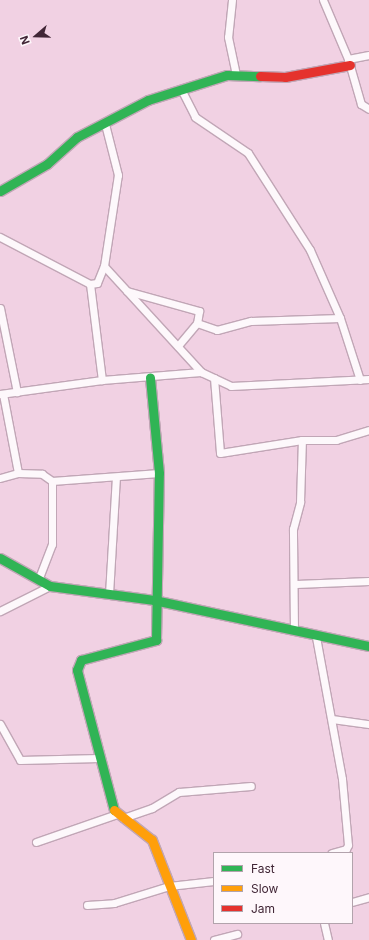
<!DOCTYPE html>
<html>
<head>
<meta charset="utf-8">
<style>
  body { margin:0 }
  #map { position:relative; width:369px; height:940px; overflow:hidden; background:#f1d1e3; font-family:Inter,sans-serif }
  div>[style] { position:absolute }
  [style*='--x'] { left:calc(var(--x)*1px); top:calc(var(--y)*1px); width:calc(var(--w)*1px); rotate:calc(var(--a)*1deg) }
  .roads { filter:drop-shadow(1px 0 #c1a6b6) drop-shadow(-1px 0 #c1a6b6) drop-shadow(0 1px #c1a6b6) drop-shadow(0 -1px #c1a6b6) }
  .street>* { height:7px; margin:-3.5px; padding:0 3.5px; transform-origin:3.5px; border-radius:3.5px; background:#fdf8fb }
  .fast>* { height:9px; margin:-4.5px; padding:0 4.5px; transform-origin:4.5px; border-radius:4.5px; background:#30b455 }
  .slow>* { height:9px; margin:-4.5px; padding:0 4.5px; transform-origin:4.5px; border-radius:4.5px; background:#ff9f0a }
  .jam>* { height:9px; margin:-4.5px; padding:0 4.5px; transform-origin:4.5px; border-radius:4.5px; background:#e5322d }
  span { translate:-50% -50%; white-space:nowrap; text-align:center; line-height:1.15; -webkit-text-stroke:4px #fef7fb; paint-order:stroke }
  .legend { position:absolute; left:213px; top:852px; width:140px; height:72px; box-sizing:border-box; background:#fef7fb; border:1px solid #b2a3ac; margin:0; padding:5px 7px; list-style:none; font-size:12px; color:#412636 }
  .legend li { display:flex; align-items:center; gap:8px; height:20px }
  .legend b { width:20px; border:1px solid #b2a3ac }
  .north { position:absolute; left:16px; top:16px; width:40px; height:40px; -webkit-text-stroke:3px #fef7fb; paint-order:stroke; rotate:250deg; font-size:11px; font-weight:700; line-height:16px; text-align:center; color:#412636 }
  .north::after { content:''; display:block; margin:auto; width:14px; height:18px; background:#412636; clip-path:polygon(50% 0,100% 100%,50% 72%,0 100%) }
</style>
</head>
<body>
<div id="map">
  <div class="roads">
    <div class="street">
      <div style="--x:232;--y:0;--w:37;--a:96"></div>
      <div style="--x:228;--y:37;--w:38;--a:78"></div>
      <div style="--x:323;--y:0;--w:64;--a:67"></div>
      <div style="--x:348;--y:59;--w:47;--a:73.9"></div>
      <div style="--x:361;--y:104;--w:9;--a:32"></div>
      <div style="--x:348;--y:59;--w:21;--a:-11"></div>
      <div style="--x:181;--y:89;--w:31;--a:63"></div>
      <div style="--x:195;--y:117;--w:64;--a:34.2"></div>
      <div style="--x:248;--y:153;--w:115;--a:57.4"></div>
      <div style="--x:310;--y:250;--w:74;--a:66.2"></div>
      <div style="--x:340;--y:318;--w:65;--a:72.1"></div>
      <div style="--x:0;--y:237;--w:102;--a:27.6"></div>
      <div style="--x:90;--y:284;--w:7;--a:-8"></div>
      <div style="--x:97;--y:283;--w:18;--a:-68"></div>
      <div style="--x:104;--y:266;--w:92;--a:-81.3"></div>
      <div style="--x:118;--y:175;--w:53;--a:-104.3"></div>
      <div style="--x:104;--y:266;--w:144;--a:47.5"></div>
      <div style="--x:90;--y:284;--w:97;--a:82.9"></div>
      <div style="--x:127;--y:291;--w:75;--a:15.5"></div>
      <div style="--x:199;--y:311;--w:12;--a:99"></div>
      <div style="--x:197;--y:323;--w:30;--a:130"></div>
      <div style="--x:0;--y:308;--w:86;--a:78.6"></div>
      <div style="--x:197;--y:323;--w:21;--a:19"></div>
      <div style="--x:217;--y:330;--w:35;--a:-15"></div>
      <div style="--x:251;--y:321;--w:89;--a:-1.9"></div>
      <div style="--x:214;--y:378;--w:75;--a:85.4"></div>
      <div style="--x:220;--y:453;--w:83;--a:-9"></div>
      <div style="--x:302;--y:440;--w:34;--a:0"></div>
      <div style="--x:336;--y:440;--w:34;--a:-17"></div>
      <div style="--x:0;--y:394;--w:103;--a:-7.8"></div>
      <div style="--x:102;--y:380;--w:99;--a:-4.6"></div>
      <div style="--x:201;--y:372;--w:33;--a:25"></div>
      <div style="--x:231;--y:386;--w:138;--a:-2.9"></div>
      <div style="--x:3;--y:394;--w:80;--a:79.2"></div>
      <div style="--x:0;--y:478;--w:19;--a:-16"></div>
      <div style="--x:18;--y:473;--w:24;--a:2"></div>
      <div style="--x:42;--y:474;--w:12;--a:35"></div>
      <div style="--x:52;--y:481;--w:63;--a:90"></div>
      <div style="--x:52;--y:544;--w:36;--a:111"></div>
      <div style="--x:52;--y:481;--w:107;--a:-4.3"></div>
      <div style="--x:296;--y:584;--w:73;--a:-2.4"></div>
      <div style="--x:109;--y:594;--w:117;--a:-86.6"></div>
      <div style="--x:0;--y:611;--w:56;--a:-26.6"></div>
      <div style="--x:294;--y:630;--w:101;--a:-90.6"></div>
      <div style="--x:293;--y:529;--w:28;--a:-75"></div>
      <div style="--x:300;--y:502;--w:62;--a:-88.2"></div>
      <div style="--x:316;--y:637;--w:144;--a:79.6"></div>
      <div style="--x:342;--y:779;--w:66;--a:84.8"></div>
      <div style="--x:348;--y:845;--w:4;--a:117"></div>
      <div style="--x:346;--y:849;--w:15;--a:164"></div>
      <div style="--x:332;--y:719;--w:37;--a:8"></div>
      <div style="--x:0;--y:724;--w:41;--a:60.9"></div>
      <div style="--x:20;--y:760;--w:79;--a:-1.5"></div>
      <div style="--x:123;--y:818;--w:31;--a:-19"></div>
      <div style="--x:152;--y:808;--w:31;--a:-31"></div>
      <div style="--x:179;--y:792;--w:72;--a:-4.8"></div>
      <div style="--x:36;--y:842;--w:86;--a:-19.1"></div>
      <div style="--x:352;--y:902;--w:18;--a:-16"></div>
      <div style="--x:87;--y:905;--w:27;--a:-4"></div>
      <div style="--x:114;--y:903;--w:58;--a:-17.2"></div>
      <div style="--x:169;--y:886;--w:45;--a:-6.3"></div>
      <div style="--x:324;--y:923;--w:17;--a:77"></div>
      <div style="--x:214;--y:940;--w:24;--a:-15"></div>
    </div>
    <div class="fast">
      <div style="--x:0;--y:191;--w:54;--a:-29.9"></div>
      <div style="--x:47;--y:164;--w:40;--a:-42"></div>
      <div style="--x:77;--y:137;--w:80;--a:-27.5"></div>
      <div style="--x:148;--y:100;--w:83;--a:-17.6"></div>
      <div style="--x:227;--y:75;--w:33;--a:2"></div>
      <div style="--x:0;--y:558;--w:57;--a:29.2"></div>
      <div style="--x:50;--y:586;--w:105;--a:7.7"></div>
      <div style="--x:154;--y:600;--w:220;--a:12.1"></div>
      <div style="--x:114;--y:810;--w:145;--a:-104.8"></div>
      <div style="--x:77;--y:670;--w:11;--a:-68"></div>
      <div style="--x:81;--y:660;--w:78;--a:-14.9"></div>
      <div style="--x:156;--y:640;--w:167;--a:-89"></div>
      <div style="--x:159;--y:473;--w:96;--a:-95.4"></div>
    </div>
    <div class="slow">
      <div style="--x:114;--y:810;--w:48;--a:38.3"></div>
      <div style="--x:152;--y:840;--w:107;--a:68.7"></div>
    </div>
    <div class="jam">
      <div style="--x:260;--y:76;--w:25;--a:2"></div>
      <div style="--x:285;--y:77;--w:66;--a:-10.5"></div>
    </div>
  </div>
  <ul class="legend">
  <li><b style="height:5px;background:#30b455"></b>Fast</li>
  <li><b style="height:5px;background:#ff9f0a"></b>Slow</li>
  <li><b style="height:5px;background:#e5322d"></b>Jam</li>
  </ul>
  <div class="north">N</div>
</div>
</body>
</html>
